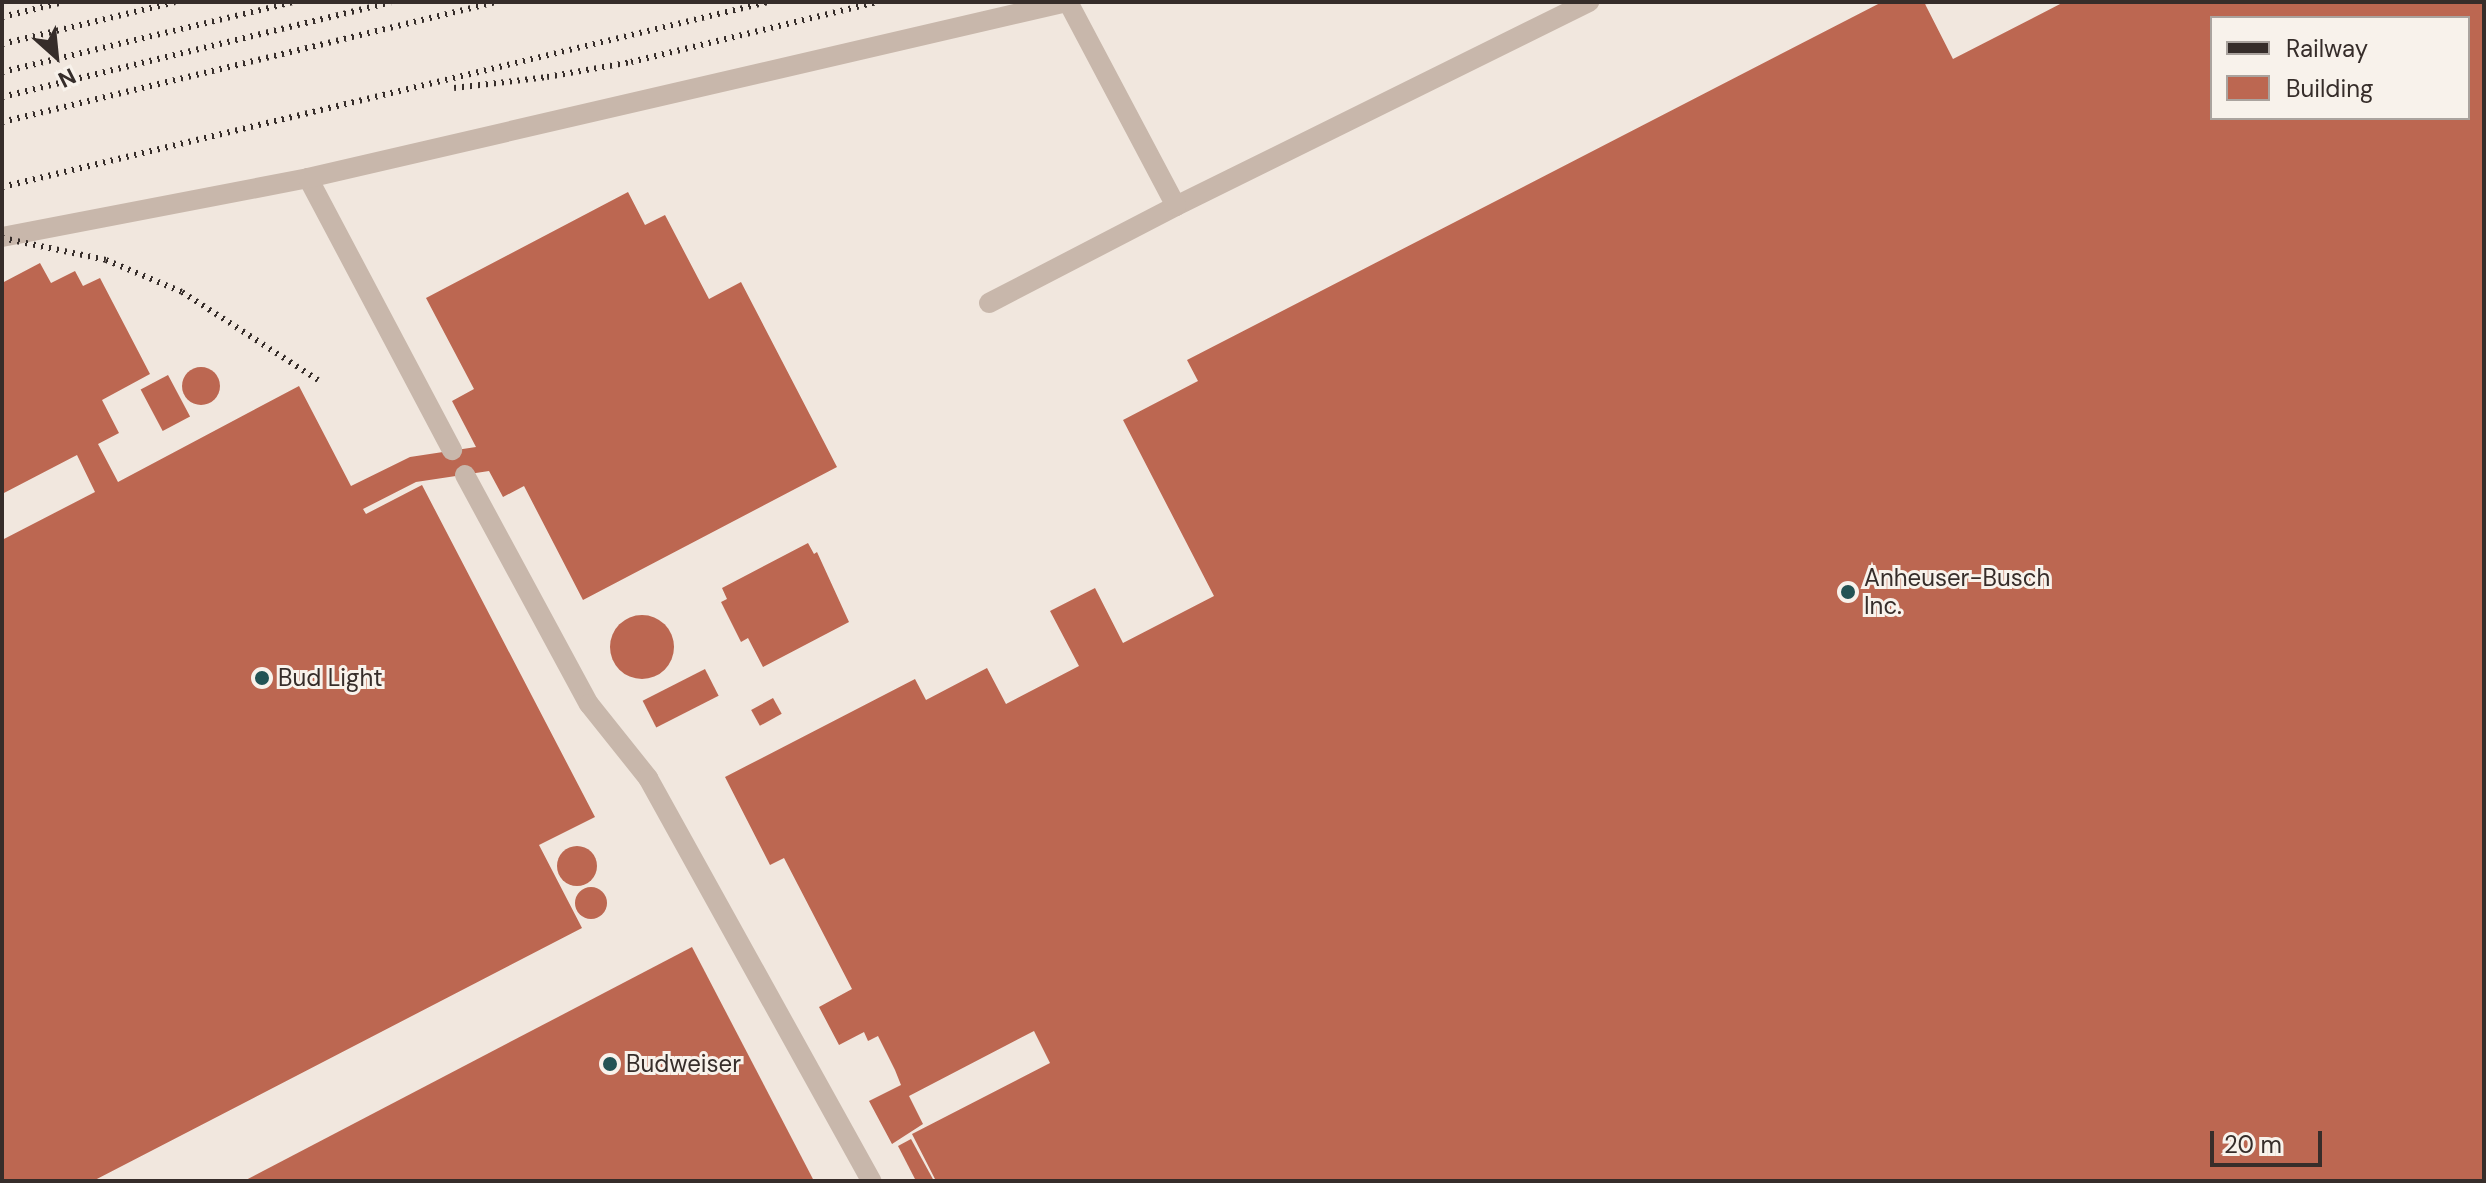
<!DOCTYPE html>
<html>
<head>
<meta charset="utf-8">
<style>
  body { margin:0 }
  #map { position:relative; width:2486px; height:1183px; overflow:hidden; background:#f1e7de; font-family:"DM Sans",sans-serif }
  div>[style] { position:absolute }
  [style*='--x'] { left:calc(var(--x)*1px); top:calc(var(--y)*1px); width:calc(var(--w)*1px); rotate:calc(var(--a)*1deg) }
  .building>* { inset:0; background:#bc6751; transform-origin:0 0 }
  .round { border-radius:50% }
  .service>* { height:20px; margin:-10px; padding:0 10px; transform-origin:10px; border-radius:10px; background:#c8b7ab }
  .rail>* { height:6px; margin-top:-3px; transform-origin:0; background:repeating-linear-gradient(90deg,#362d2a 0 2px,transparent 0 8px) }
  .dots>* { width:22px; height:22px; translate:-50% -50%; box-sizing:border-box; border:4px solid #f8f2eb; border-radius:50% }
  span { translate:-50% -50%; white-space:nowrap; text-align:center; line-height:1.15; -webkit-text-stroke:6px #f8f2eb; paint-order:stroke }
  .poi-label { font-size:24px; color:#362d2a }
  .left { translate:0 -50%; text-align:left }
  .frame { position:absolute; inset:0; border:4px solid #362d2a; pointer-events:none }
  .legend { position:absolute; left:2210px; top:16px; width:260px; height:104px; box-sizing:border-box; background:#f8f2eb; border:2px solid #aaa39e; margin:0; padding:10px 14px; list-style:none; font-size:24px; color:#362d2a }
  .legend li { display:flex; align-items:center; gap:16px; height:40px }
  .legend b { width:40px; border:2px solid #aaa39e }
  .north { position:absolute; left:16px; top:16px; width:80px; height:80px; -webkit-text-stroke:6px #f8f2eb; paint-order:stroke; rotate:153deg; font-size:22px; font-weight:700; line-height:32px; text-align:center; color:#362d2a }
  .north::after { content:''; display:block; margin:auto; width:28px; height:36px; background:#362d2a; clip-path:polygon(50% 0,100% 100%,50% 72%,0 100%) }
  .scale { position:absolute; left:2210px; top:1131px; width:112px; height:36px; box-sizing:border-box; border:4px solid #362d2a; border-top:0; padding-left:10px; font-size:24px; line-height:28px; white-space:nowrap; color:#362d2a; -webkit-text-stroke:6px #f8f2eb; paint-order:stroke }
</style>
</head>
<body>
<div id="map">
  <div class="building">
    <div style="clip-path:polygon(evenodd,1882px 2px,1924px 2px,1953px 59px,2064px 2px,2484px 2px,2484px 1181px,936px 1181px,912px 1134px,1050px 1063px,1034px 1031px,909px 1096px,923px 1124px,892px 1144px,869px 1101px,901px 1085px,895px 1070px,878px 1036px,868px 1041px,864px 1032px,839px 1045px,819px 1007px,852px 989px,784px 858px,770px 865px,725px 777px,915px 679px,926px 700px,987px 668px,1006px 704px,1079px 666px,1050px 611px,1095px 588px,1123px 643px,1214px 596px,1123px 420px,1198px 381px,1187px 360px,1882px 2px,2212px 18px,2468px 18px,2468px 118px,2212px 118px,2212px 18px)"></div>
    <div style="clip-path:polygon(628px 192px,645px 225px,665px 215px,709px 299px,741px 282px,837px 467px,583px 600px,524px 486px,503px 497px,489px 471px,416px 482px,363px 509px,366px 514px,422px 485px,595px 817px,539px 845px,582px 928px,93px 1181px,2px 1181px,2px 540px,95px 492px,77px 455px,2px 494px,2px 283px,40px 263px,51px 283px,75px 271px,83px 286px,100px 278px,150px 374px,102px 400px,119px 433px,98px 444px,118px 482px,299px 386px,351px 486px,410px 457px,476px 447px,452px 401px,474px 389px,426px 298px)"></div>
    <div class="round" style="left:182px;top:367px;width:38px;height:38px"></div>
    <div style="left:168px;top:375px;width:47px;height:31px;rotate:62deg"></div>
    <div style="clip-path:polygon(808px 543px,814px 554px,817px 552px,849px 622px,763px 667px,748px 638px,741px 642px,721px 602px,727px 599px,722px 588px)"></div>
    <div class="round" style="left:610px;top:615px;width:64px;height:64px"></div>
    <div style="left:705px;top:669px;width:30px;height:70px;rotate:63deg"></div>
    <div style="left:773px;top:698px;width:18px;height:25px;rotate:61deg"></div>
    <div class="round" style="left:557px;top:846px;width:40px;height:40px"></div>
    <div class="round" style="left:575px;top:887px;width:32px;height:32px"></div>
    <div style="clip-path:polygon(692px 947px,814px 1181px,244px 1181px)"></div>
    <div style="clip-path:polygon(911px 1139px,934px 1181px,916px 1181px,898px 1146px)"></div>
  </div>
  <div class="service">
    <div style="--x:308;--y:178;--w:308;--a:62.1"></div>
    <div style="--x:1176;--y:206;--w:461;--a:-26.3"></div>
    <div style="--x:2;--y:237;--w:312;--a:-10.9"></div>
    <div style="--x:308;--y:178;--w:779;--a:-13.06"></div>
    <div style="--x:989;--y:303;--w:211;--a:-27.4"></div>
    <div style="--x:1176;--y:206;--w:231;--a:-117.9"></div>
    <div style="--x:465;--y:475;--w:260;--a:61.6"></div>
    <div style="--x:589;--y:704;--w:95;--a:51.4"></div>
    <div style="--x:648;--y:778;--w:461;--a:61"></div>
  </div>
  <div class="rail">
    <div style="--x:2;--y:17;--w:63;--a:-13.8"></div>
    <div style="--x:2;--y:44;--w:178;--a:-13.6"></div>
    <div style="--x:2;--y:72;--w:299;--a:-13.5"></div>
    <div style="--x:454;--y:88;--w:94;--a:-6.7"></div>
    <div style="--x:547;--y:77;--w:85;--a:-10.1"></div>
    <div style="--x:631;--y:62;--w:253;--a:-13.7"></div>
    <div style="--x:2;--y:97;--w:400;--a:-13.7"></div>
    <div style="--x:2;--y:122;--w:508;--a:-13.65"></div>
    <div style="--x:2;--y:187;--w:788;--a:-13.58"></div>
    <div style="--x:2;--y:238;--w:106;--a:11.9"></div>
    <div style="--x:106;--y:260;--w:82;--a:22.8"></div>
    <div style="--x:182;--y:292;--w:162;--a:32.9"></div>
  </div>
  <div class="dots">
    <div style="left:1848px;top:592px;background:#235354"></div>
    <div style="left:262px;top:678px;background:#235354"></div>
    <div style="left:610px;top:1064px;background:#235354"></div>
  </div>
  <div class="poi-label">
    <span class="left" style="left:1864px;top:592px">Anheuser-Busch<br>Inc.</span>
    <span class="left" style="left:278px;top:678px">Bud Light</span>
    <span class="left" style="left:626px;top:1064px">Budweiser</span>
  </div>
  <div class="frame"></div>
  <ul class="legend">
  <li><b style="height:10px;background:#362d2a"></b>Railway</li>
  <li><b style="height:22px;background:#bc6751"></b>Building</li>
  </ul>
  <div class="north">N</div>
  <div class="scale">20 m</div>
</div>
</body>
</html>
